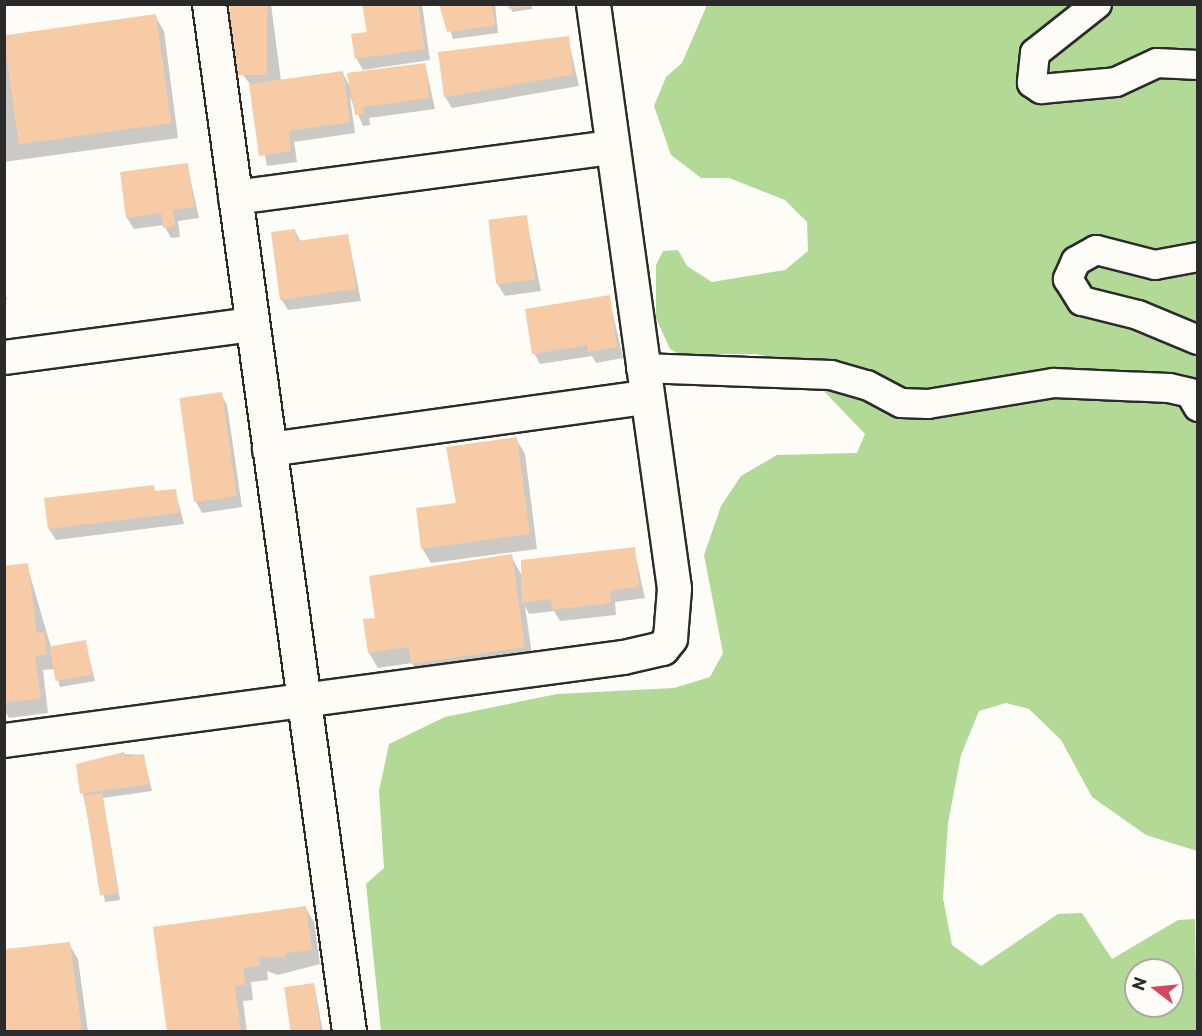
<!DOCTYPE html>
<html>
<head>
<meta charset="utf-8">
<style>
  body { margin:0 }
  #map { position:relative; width:1202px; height:1036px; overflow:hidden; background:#fdfcf7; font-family:"Playpen Sans",sans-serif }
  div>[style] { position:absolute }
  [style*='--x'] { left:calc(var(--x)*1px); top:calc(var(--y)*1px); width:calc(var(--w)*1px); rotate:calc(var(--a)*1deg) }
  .green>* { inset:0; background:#b2da96 }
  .shadow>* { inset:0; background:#0003 }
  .building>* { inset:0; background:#f7cba6; transform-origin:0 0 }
  .roads { filter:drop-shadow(2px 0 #2b2b2b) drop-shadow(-2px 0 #2b2b2b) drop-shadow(0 2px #2b2b2b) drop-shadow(0 -2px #2b2b2b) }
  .minor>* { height:28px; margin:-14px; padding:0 14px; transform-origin:14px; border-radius:14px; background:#fdfcf7 }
  .tertiary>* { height:33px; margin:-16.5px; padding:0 16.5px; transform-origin:16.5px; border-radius:16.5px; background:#fdfcf7 }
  span { translate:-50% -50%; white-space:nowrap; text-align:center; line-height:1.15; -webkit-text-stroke:5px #fdfcf7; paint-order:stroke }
  .frame { position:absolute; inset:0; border:6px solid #2b2b2b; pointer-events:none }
  .north { position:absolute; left:1124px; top:958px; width:60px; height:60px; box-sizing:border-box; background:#fdfcf7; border:2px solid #a9a8a5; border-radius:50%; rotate:286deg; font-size:16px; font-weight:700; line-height:24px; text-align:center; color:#2b2b2b }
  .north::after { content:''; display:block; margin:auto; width:21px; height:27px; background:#d1495b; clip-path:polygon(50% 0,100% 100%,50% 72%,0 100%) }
</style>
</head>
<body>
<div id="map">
  <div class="green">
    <div style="clip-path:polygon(evenodd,707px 5px,1197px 5px,1197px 851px,1146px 835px,1092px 797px,1061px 740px,1029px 709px,1006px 703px,979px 711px,961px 755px,948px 823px,943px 898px,952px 945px,981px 966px,1058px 914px,1082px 913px,1112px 959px,1178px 920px,1195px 919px,1197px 1031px,381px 1031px,366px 884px,384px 868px,379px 791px,389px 744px,445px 717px,557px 694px,674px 688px,710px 677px,723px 653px,704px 555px,721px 506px,741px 476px,777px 455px,857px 453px,865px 434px,795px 361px,755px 354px,679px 354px,670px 349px,656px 318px,656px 265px,663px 251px,678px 250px,687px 266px,712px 282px,785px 270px,808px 251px,807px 222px,785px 200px,729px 178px,701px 178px,671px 155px,654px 106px,666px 77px,682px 63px,707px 5px,1136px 970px,1172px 970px,1172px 1006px,1136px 1006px,1136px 970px)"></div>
  </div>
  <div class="shadow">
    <div style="clip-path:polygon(232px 4px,271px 4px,281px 81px,342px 72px,351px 88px,425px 64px,435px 109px,369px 118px,370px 125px,363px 126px,350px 97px,355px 133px,294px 142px,297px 162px,267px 166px,251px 85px,242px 74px)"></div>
    <div style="clip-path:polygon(364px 4px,422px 4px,430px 60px,363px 70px,356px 58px,368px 33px)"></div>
    <div style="clip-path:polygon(442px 4px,495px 4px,498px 33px,453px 39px)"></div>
    <div style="clip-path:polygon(510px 4px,531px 4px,532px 9px,512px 12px)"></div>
    <div style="clip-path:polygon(155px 16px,164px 31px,178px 138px,4px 162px,4px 37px)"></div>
    <div style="clip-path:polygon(568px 38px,579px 86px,452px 108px,445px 97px)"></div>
    <div style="clip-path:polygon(187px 164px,199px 218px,178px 221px,180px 237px,171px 238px,164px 225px,134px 229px,127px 218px)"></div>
    <div style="clip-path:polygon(526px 217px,541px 291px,505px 296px,498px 285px)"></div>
    <div style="clip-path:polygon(295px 231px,301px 242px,348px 236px,361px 301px,288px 310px,281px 299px)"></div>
    <div style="clip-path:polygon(4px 284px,7px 300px,4px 300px)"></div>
    <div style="clip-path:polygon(609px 297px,623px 358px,596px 363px,592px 356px,540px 364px,534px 353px)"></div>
    <div style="clip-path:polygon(221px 394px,227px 405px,242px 507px,202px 513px,196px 502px)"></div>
    <div style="clip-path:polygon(516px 439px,525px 454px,537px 549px,431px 563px,422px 548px)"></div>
    <div style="clip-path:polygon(153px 486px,156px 493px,175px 490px,184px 524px,56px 540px,49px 529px,46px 500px)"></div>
    <div style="clip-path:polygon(634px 549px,645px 598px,615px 602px,616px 615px,560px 621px,554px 611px,529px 614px,525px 606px,533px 662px,421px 679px,412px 663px,378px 668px,369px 653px,377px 619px,511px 556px,522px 576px)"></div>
    <div style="clip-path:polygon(27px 565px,51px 647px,85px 641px,95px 681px,60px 687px,55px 669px,43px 670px,48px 713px,9px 718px,4px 709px,4px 568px)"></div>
    <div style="clip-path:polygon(124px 754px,143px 755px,152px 791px,103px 798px,120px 900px,105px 902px,77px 765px)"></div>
    <div style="clip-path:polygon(305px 907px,314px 922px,320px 964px,278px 975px,267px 971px,268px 980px,251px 982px,253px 1000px,243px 1001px,247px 1032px,168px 1032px)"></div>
    <div style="clip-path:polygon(69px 944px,78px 959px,88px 1032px,4px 1032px,4px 952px)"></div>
    <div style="clip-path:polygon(314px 984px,323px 1032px,291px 1032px)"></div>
  </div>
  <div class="building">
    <div style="left:230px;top:4px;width:37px;height:71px"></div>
    <div style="clip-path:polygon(362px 4px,418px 4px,425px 49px,355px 59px,351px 34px,367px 32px)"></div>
    <div style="clip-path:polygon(439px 4px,492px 4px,495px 26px,447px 32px)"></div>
    <div style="clip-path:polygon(508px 4px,530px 4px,530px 6px,509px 9px)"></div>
    <div style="left:156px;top:14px;width:110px;height:154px;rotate:82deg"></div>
    <div style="clip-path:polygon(569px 36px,573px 75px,444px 97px,438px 52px)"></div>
    <div style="clip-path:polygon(425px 63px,430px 98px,363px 107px,364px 114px,355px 115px,347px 73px)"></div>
    <div style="clip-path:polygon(343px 71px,350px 122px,289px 131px,291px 151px,259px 156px,249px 84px)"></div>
    <div style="clip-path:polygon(188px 163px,194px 207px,173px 210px,175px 226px,163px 228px,161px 213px,126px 218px,120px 172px)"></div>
    <div style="left:527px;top:215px;width:65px;height:39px;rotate:83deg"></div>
    <div style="clip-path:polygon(295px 229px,297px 241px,348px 234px,356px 289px,280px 300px,271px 232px)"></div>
    <div style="clip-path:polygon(610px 295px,617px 347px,588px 352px,587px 345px,532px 354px,525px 309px)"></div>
    <div style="left:222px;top:392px;width:105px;height:43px;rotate:82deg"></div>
    <div style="clip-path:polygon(517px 437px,530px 534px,421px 549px,416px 508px,456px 503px,446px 447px)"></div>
    <div style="clip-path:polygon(154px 485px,155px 491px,176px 489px,179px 513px,48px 529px,44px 498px)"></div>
    <div style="clip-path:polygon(635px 547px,639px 587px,610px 591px,611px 603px,552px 610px,551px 599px,522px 603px,521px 560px)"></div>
    <div style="clip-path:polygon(512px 554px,525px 647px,411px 664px,409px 647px,368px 653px,363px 619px,375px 618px,369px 576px)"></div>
    <div style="clip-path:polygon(28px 563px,37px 633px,44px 632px,47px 654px,35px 656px,41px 698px,4px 703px,4px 566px)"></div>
    <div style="left:86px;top:640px;width:35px;height:37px;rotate:80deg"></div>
    <div style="clip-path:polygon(124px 752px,125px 757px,144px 754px,149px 784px,80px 794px,76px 764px)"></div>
    <div style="left:102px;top:793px;width:101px;height:18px;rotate:81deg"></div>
    <div style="clip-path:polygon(306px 906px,312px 950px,285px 953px,285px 958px,259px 957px,260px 965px,243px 968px,246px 985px,235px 986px,241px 1032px,167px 1032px,153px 927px)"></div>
    <div style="clip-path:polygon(70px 942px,82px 1032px,5px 1032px,5px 949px)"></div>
    <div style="left:314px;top:983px;width:49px;height:30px;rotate:82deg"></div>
  </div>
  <div class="roads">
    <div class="minor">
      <div style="--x:1097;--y:4;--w:79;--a:141.7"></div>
      <div style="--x:1035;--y:53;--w:30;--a:96"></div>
      <div style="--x:1032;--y:83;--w:11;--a:34"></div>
      <div style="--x:1041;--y:89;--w:75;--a:-5.3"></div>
      <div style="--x:1116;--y:82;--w:45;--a:-24.9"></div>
      <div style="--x:1157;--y:63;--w:41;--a:2.8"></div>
      <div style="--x:1198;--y:257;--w:44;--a:169.5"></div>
      <div style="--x:1155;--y:265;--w:61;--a:-165.7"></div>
      <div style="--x:1096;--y:250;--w:23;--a:151"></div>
      <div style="--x:1076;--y:261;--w:20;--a:114"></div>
      <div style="--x:1068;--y:279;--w:26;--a:58"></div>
      <div style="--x:1082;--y:301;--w:58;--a:14"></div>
      <div style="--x:1138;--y:315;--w:65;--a:22.6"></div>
      <div style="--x:641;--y:368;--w:190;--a:2.1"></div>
      <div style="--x:831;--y:375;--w:37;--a:16"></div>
      <div style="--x:867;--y:385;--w:38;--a:28"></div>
      <div style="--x:901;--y:403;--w:27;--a:2"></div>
      <div style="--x:928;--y:404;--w:128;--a:-9.5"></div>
      <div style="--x:1054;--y:383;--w:115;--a:2.5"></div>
      <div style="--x:1169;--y:388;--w:22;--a:13"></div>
      <div style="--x:1190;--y:393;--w:16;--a:60"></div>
    </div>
    <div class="tertiary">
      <div style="--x:209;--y:4;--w:1037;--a:82.24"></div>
      <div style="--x:235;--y:197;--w:380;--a:-7.6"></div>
      <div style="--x:4;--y:357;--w:249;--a:-7.6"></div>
      <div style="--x:269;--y:449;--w:379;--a:-7.9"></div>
      <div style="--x:4;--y:740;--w:625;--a:-7.64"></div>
      <div style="--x:623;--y:657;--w:40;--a:-13"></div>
      <div style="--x:662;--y:648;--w:13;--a:-51"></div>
      <div style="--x:670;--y:638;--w:50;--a:-85.4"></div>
      <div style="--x:674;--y:588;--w:590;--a:-97.9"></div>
    </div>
  </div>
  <div class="frame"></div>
  <div class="north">N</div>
</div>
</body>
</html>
